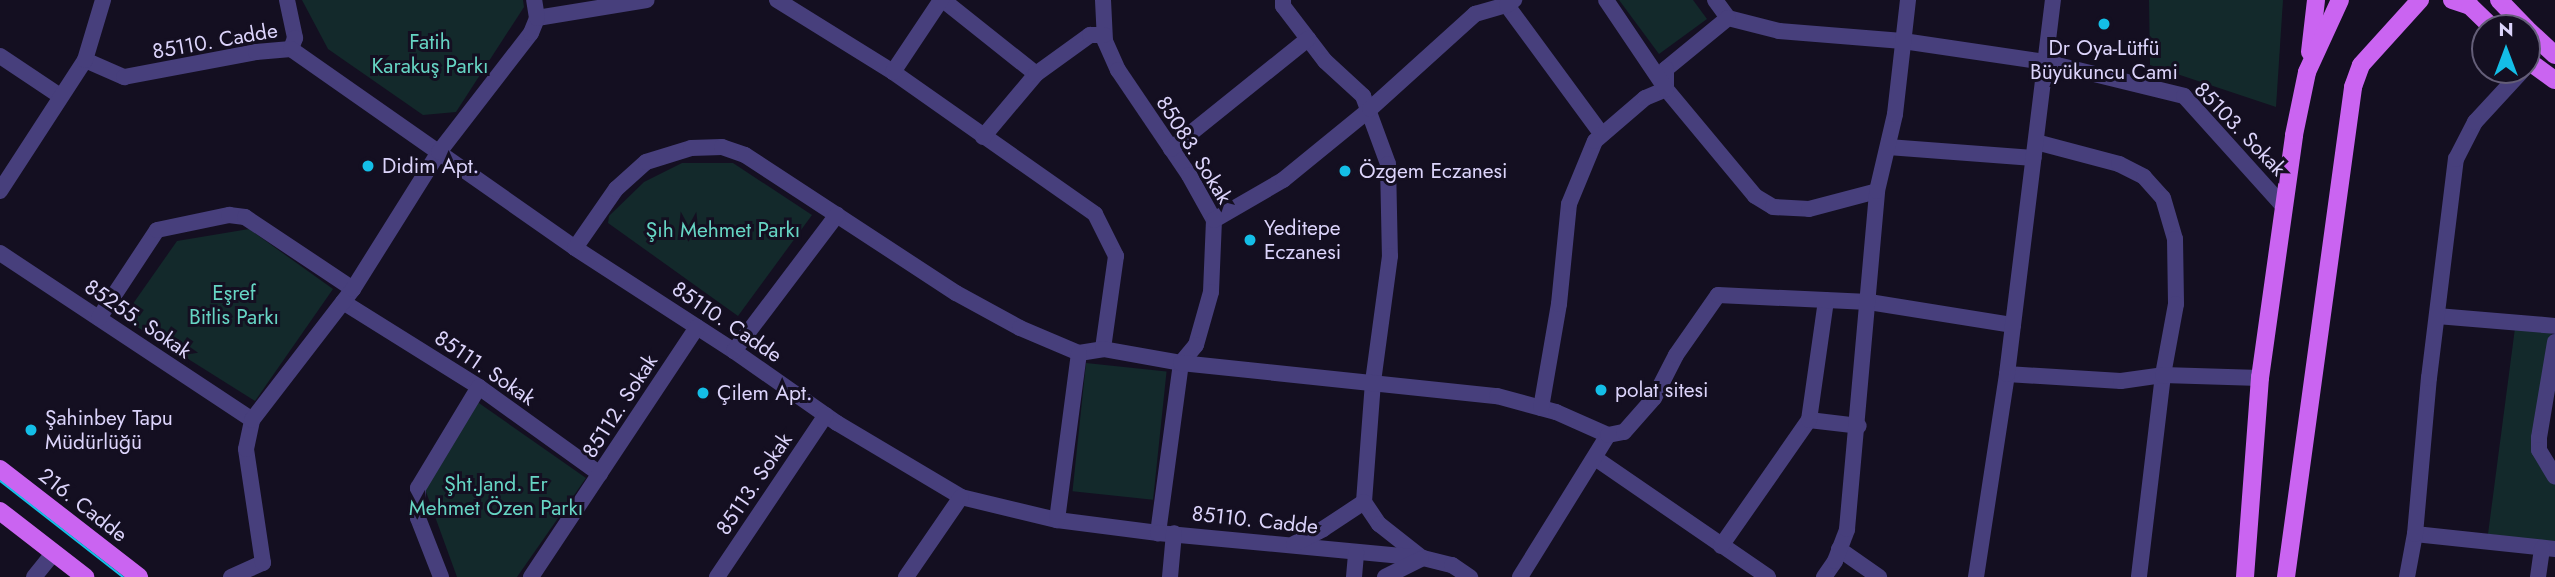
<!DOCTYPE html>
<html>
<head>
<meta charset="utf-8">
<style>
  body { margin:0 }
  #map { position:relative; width:2555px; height:577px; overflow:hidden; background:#140f21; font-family:Jost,sans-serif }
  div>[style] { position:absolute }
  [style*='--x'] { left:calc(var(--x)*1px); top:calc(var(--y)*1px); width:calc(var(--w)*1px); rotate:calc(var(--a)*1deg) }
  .green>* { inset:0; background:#13292b; transform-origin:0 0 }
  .minor>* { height:16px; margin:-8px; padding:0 8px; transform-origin:8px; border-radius:8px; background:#473f7c }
  .major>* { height:18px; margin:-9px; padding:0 9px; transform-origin:9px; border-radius:9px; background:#ca64f1 }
  .tram>* { height:2px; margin:-1px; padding:0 1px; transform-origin:1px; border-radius:1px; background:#14bee7 }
  .dots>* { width:19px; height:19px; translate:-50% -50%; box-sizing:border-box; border:4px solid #140f21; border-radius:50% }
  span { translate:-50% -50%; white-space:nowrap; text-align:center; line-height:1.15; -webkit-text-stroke:6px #140f21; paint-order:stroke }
  .street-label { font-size:21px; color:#dcd4fb }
  .park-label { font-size:21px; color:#66d5c4 }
  .poi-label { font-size:21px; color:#dcd4fb }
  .left { translate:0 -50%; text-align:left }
  .north { position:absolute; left:2471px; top:14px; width:70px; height:70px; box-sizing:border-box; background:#140f21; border:2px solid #645e78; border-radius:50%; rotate:0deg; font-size:19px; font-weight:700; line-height:28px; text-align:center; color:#dcd4fb }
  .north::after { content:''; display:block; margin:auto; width:24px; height:32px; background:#14bee7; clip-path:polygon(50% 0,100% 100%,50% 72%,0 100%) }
</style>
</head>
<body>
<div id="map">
  <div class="green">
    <div style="clip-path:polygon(302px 0,523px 0,524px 7px,456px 112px,423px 115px,328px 49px)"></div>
    <div style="clip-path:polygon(1619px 0,1693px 0,1707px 19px,1659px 54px)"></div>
    <div style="clip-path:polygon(2149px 0,2283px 0,2276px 107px,2150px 65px)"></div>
    <div style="clip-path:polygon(682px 163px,733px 163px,812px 215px,738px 316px,608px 223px,609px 216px,644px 182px)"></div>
    <div style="clip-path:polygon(249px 229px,333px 289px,255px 401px,123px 318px,177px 241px)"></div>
    <div style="clip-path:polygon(2515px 328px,2552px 331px,2536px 455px,2555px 483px,2555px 543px,2488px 534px)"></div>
    <div style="left:1086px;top:363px;width:81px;height:129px;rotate:6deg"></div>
    <div style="clip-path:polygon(476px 401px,586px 478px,517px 577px,457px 577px,425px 489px)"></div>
  </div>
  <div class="minor">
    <div style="--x:287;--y:0;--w:39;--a:78"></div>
    <div style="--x:295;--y:38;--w:12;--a:110"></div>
    <div style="--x:777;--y:0;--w:137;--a:31.8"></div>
    <div style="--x:893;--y:72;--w:247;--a:35.1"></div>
    <div style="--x:1095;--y:214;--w:47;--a:63.4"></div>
    <div style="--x:1116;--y:256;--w:94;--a:98"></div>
    <div style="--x:943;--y:0;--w:119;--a:38.5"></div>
    <div style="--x:1103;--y:0;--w:41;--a:87.2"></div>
    <div style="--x:1105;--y:41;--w:32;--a:66"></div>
    <div style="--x:1118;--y:70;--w:127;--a:55.9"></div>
    <div style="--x:1189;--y:175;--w:51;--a:60.9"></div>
    <div style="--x:1214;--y:220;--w:72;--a:92.4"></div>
    <div style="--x:1211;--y:292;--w:55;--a:105.8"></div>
    <div style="--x:1196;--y:345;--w:23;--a:130"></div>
    <div style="--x:1181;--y:363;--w:172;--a:97.7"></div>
    <div style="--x:1283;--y:0;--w:6;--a:90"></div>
    <div style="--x:1283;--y:6;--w:69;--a:52.6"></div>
    <div style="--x:1325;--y:61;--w:52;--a:42.6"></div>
    <div style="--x:1363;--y:96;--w:72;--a:69.8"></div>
    <div style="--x:1388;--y:164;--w:92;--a:88.8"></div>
    <div style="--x:1390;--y:256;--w:127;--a:97.7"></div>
    <div style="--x:1373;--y:382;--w:120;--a:94.3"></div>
    <div style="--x:1364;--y:502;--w:27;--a:56"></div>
    <div style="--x:1379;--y:524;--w:55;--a:38.3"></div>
    <div style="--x:1503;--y:0;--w:167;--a:53.7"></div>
    <div style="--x:1715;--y:0;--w:22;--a:54"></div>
    <div style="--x:1728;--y:18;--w:53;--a:14.3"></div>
    <div style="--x:1779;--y:31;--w:124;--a:4.6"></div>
    <div style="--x:1903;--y:41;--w:144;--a:8.4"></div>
    <div style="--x:2045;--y:62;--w:143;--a:13.7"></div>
    <div style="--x:2184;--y:96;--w:149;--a:48"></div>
    <div style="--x:537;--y:18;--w:111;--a:-9.3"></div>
    <div style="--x:1728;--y:18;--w:80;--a:140.6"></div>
    <div style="--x:1666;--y:69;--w:20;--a:90"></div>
    <div style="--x:1666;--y:89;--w:139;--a:50.2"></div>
    <div style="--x:1755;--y:196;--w:21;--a:31"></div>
    <div style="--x:1773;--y:207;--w:36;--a:3"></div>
    <div style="--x:1809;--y:209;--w:70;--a:-14.8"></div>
    <div style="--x:0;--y:56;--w:72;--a:33.7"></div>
    <div style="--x:85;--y:60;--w:43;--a:23.6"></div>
    <div style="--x:124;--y:77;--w:134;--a:-10.7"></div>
    <div style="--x:256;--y:52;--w:35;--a:-5"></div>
    <div style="--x:291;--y:49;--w:347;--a:35"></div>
    <div style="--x:575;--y:248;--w:189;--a:32.9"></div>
    <div style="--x:734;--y:351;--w:126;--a:35"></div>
    <div style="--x:837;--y:423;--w:144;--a:30.8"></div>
    <div style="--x:961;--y:497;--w:99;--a:13.5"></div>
    <div style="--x:1057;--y:520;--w:102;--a:7.3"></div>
    <div style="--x:1158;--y:533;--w:266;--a:5.4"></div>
    <div style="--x:1423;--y:558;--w:30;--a:14"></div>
    <div style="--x:1452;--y:565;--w:22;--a:34"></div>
    <div style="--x:893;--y:72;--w:87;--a:-56.3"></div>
    <div style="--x:983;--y:137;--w:82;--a:-49.9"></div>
    <div style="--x:1036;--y:74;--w:67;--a:-35.8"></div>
    <div style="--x:1090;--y:35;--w:14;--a:0"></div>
    <div style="--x:2036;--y:142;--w:86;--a:14.8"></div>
    <div style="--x:2119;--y:164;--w:28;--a:27"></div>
    <div style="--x:2144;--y:177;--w:28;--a:48"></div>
    <div style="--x:2163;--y:198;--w:43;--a:73.7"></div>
    <div style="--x:2175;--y:239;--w:65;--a:89.1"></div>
    <div style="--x:2176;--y:304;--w:72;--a:100.4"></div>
    <div style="--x:2163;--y:375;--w:203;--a:96.8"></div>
    <div style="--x:1888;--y:147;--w:146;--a:4.3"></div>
    <div style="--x:1171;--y:149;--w:176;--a:-38.8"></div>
    <div style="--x:0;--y:191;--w:156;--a:-57"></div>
    <div style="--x:85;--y:60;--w:63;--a:-73.3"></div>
    <div style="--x:1214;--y:220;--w:80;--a:-30.1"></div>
    <div style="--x:1283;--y:180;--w:112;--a:-39.2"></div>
    <div style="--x:1370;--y:109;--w:142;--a:-42.1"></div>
    <div style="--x:1475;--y:14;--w:33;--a:-16"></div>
    <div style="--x:1507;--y:5;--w:9;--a:-36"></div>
    <div style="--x:575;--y:248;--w:72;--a:-55.2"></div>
    <div style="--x:616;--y:189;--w:40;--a:-42"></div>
    <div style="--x:646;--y:162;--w:47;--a:-17.3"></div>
    <div style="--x:691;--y:148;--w:31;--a:-2"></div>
    <div style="--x:722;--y:147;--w:24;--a:19"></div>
    <div style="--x:745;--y:155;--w:252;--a:33.2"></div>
    <div style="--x:956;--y:293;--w:73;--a:28.7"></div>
    <div style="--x:1020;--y:328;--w:64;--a:23"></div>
    <div style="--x:1079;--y:353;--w:24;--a:-9"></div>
    <div style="--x:1103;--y:349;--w:79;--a:10.2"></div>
    <div style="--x:1181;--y:363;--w:318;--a:6"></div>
    <div style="--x:1497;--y:396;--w:61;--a:15.2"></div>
    <div style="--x:1556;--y:412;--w:57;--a:23.9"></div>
    <div style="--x:0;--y:253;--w:302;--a:33.5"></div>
    <div style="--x:343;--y:302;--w:160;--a:32"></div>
    <div style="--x:479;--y:387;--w:149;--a:35.7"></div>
    <div style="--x:2437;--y:316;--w:118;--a:4.8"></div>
    <div style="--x:99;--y:318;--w:105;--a:-56.6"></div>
    <div style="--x:157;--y:230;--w:74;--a:-11.8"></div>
    <div style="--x:229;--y:215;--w:16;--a:7"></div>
    <div style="--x:245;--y:217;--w:130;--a:33.7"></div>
    <div style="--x:2555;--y:342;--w:97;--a:99.5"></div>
    <div style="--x:2539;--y:438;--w:12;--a:90"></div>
    <div style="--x:2539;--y:450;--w:31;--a:59"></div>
    <div style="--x:734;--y:351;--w:171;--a:-52.9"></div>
    <div style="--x:2007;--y:374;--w:114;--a:3.5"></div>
    <div style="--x:2121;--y:381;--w:42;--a:-8.1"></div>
    <div style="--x:2163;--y:375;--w:97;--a:1.8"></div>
    <div style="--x:1541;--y:408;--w:106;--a:-80.2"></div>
    <div style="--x:1559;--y:304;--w:100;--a:-84.3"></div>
    <div style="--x:1569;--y:204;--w:68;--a:-67.6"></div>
    <div style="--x:1595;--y:141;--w:66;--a:-40.7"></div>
    <div style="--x:1645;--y:98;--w:23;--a:-23"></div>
    <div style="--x:1666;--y:89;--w:107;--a:-124"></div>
    <div style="--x:1809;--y:420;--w:50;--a:6.8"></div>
    <div style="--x:1595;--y:458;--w:210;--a:34.5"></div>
    <div style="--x:1057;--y:520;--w:168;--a:-82.5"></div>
    <div style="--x:2415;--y:534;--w:141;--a:6.1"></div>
    <div style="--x:1294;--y:544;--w:33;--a:-27"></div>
    <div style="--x:1323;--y:529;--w:49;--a:-33.4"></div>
    <div style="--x:1721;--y:546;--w:154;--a:-55.1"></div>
    <div style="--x:1809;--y:420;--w:121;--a:-81.9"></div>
    <div style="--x:1839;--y:549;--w:49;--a:35"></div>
    <div style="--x:34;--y:577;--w:32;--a:-51"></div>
    <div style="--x:231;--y:577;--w:35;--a:-24"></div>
    <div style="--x:263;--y:563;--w:115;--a:-98.5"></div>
    <div style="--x:246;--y:449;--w:30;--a:-78"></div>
    <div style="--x:252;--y:420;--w:165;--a:-52.4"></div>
    <div style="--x:353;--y:289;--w:162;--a:-57.9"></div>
    <div style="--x:439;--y:152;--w:150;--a:-52.3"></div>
    <div style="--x:531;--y:33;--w:16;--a:-68"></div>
    <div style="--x:537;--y:18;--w:18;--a:-99"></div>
    <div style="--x:441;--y:577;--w:63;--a:-111.3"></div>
    <div style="--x:418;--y:518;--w:30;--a:-90"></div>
    <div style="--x:418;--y:488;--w:118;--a:-58.9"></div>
    <div style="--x:531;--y:577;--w:300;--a:-56.4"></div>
    <div style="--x:717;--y:577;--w:195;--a:-56.1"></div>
    <div style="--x:906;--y:577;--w:97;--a:-55.5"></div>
    <div style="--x:1170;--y:577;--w:44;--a:-84.8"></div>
    <div style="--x:1354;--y:577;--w:25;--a:-85"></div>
    <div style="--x:1385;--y:577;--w:40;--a:-26.6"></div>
    <div style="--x:1520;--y:577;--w:167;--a:-58.2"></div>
    <div style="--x:1608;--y:435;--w:16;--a:-11"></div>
    <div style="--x:1624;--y:432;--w:45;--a:-48.6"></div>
    <div style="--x:1654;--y:398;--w:48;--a:-62.9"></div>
    <div style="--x:1676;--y:355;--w:73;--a:-55"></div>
    <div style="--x:1718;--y:295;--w:151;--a:2.7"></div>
    <div style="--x:1869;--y:302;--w:146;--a:9.1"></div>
    <div style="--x:1824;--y:577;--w:19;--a:-55"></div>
    <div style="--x:1835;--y:561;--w:34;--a:-69"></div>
    <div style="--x:1847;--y:529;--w:339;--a:-84.9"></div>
    <div style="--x:1877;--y:191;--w:79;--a:-76.8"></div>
    <div style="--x:1895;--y:114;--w:115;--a:-83.5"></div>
    <div style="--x:1976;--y:577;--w:205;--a:-81.3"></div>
    <div style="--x:2007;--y:374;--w:377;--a:-83"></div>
    <div style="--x:2407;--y:577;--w:44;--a:-79.5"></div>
    <div style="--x:2415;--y:534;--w:157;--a:-84.9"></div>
    <div style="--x:2429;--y:378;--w:221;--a:-83"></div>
    <div style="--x:2456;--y:159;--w:42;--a:-62.8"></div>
    <div style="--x:2475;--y:122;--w:71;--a:-47.3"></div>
    <div style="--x:2538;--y:577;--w:29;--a:-82"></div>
  </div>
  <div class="major">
    <div style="--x:2452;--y:0;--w:19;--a:18"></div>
    <div style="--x:2470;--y:6;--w:32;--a:44"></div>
    <div style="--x:2499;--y:0;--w:39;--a:46"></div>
    <div style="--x:2527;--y:29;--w:38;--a:43"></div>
    <div style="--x:2310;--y:52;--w:52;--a:-83.4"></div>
    <div style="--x:2527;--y:60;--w:34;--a:36"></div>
    <div style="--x:0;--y:469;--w:176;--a:37.8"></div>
    <div style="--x:0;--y:511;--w:108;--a:37.8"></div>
    <div style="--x:2245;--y:577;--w:200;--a:-85.7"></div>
    <div style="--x:2260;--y:378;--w:245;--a:-82"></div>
    <div style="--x:2294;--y:135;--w:64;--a:-78.3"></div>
    <div style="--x:2307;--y:72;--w:79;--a:-65.4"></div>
    <div style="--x:2286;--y:577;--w:495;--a:-82.2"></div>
    <div style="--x:2353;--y:87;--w:23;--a:-70"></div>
    <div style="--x:2361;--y:65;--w:88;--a:-47.8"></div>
  </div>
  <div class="tram">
    <div style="--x:0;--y:481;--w:156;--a:38"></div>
  </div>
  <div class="dots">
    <div style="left:2104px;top:24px;background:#14bee7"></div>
    <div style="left:368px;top:166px;background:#14bee7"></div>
    <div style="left:1345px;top:171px;background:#14bee7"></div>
    <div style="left:1250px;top:240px;background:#14bee7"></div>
    <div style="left:1601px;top:390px;background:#14bee7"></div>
    <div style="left:703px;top:393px;background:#14bee7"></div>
    <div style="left:31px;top:430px;background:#14bee7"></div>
  </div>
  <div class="street-label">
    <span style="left:215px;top:41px;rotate:-10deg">85110. Cadde</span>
    <span style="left:2240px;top:129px;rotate:46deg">85103. Sokak</span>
    <span style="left:1194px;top:150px;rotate:58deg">85083. Sokak</span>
    <span style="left:138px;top:319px;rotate:34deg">85255. Sokak</span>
    <span style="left:727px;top:322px;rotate:34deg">85110. Cadde</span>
    <span style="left:485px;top:368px;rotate:34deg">85111. Sokak</span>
    <span style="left:620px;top:406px;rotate:-57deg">85112. Sokak</span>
    <span style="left:754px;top:484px;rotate:-56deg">85113. Sokak</span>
    <span style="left:83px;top:505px;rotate:38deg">216. Cadde</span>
    <span style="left:1255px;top:520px;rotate:6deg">85110. Cadde</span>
  </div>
  <div class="park-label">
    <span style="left:430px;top:54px">Fatih<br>Karakuş Parkı</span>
    <span style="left:723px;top:230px">Şıh Mehmet Parkı</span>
    <span style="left:234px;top:305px">Eşref<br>Bitlis Parkı</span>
    <span style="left:496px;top:496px">Şht.Jand. Er<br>Mehmet Özen Parkı</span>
  </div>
  <div class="poi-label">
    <span style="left:2104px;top:60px">Dr Oya-Lütfü<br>Büyükuncu Cami</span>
    <span class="left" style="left:382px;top:166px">Didim Apt.</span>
    <span class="left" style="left:1359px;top:171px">Özgem Eczanesi</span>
    <span class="left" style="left:1264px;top:240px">Yeditepe<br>Eczanesi</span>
    <span class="left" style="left:1615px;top:390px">polat sitesi</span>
    <span class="left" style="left:717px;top:393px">Çilem Apt.</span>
    <span class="left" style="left:45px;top:430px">Şahinbey Tapu<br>Müdürlüğü</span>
  </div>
  <div class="north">N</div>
</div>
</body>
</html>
